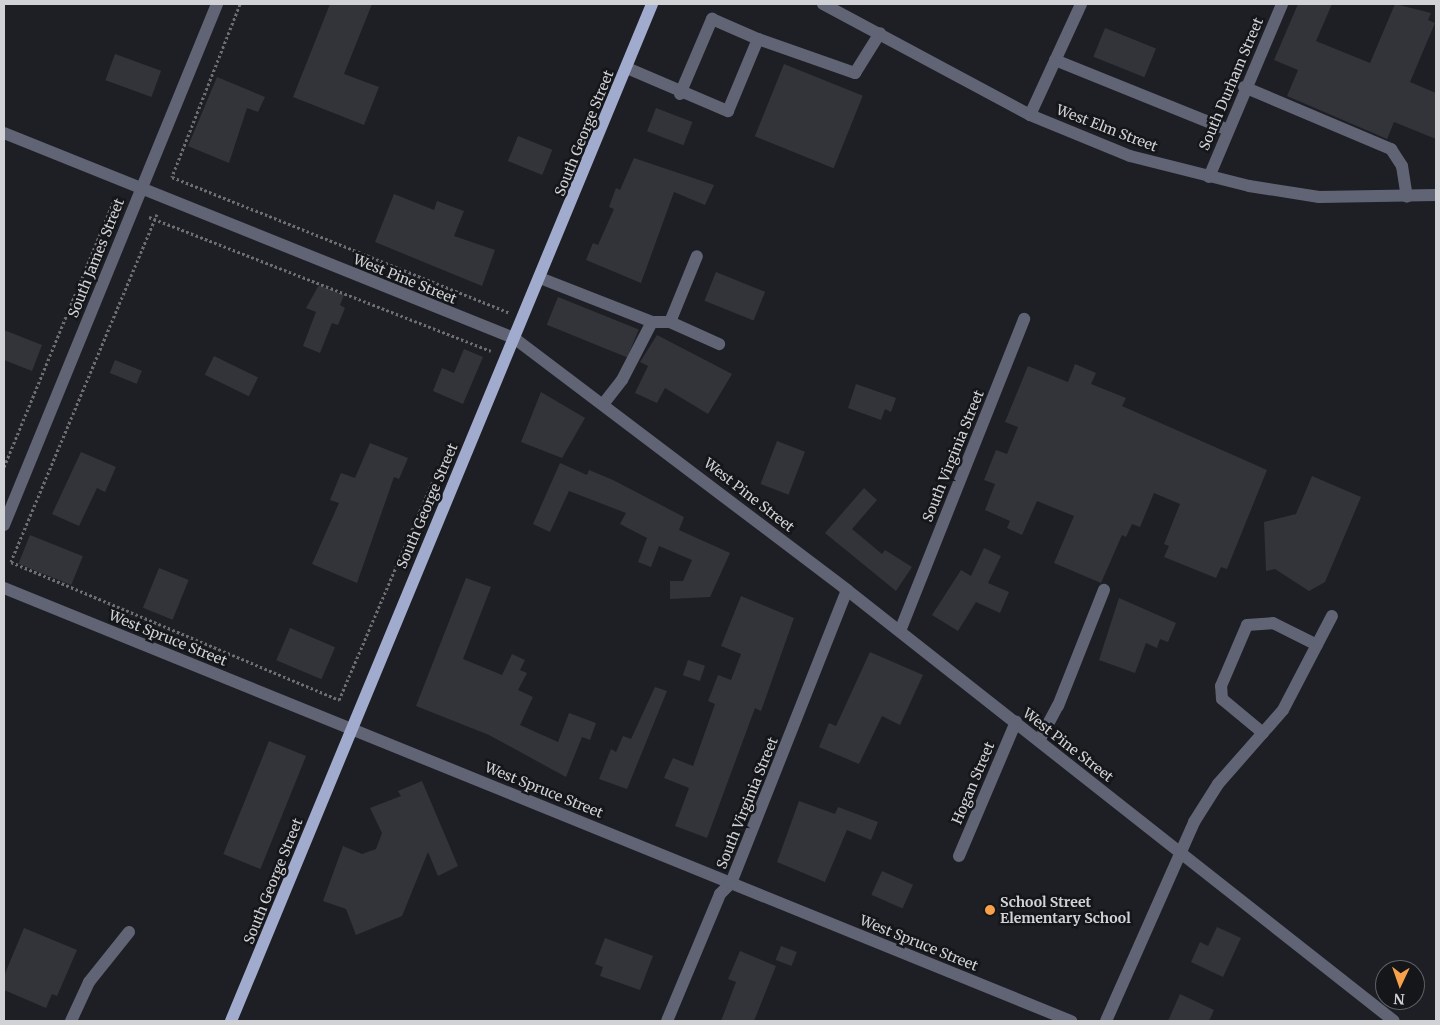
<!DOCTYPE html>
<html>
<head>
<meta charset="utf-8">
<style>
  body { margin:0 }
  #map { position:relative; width:1440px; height:1025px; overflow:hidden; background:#1d1f24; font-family:Merriweather,serif }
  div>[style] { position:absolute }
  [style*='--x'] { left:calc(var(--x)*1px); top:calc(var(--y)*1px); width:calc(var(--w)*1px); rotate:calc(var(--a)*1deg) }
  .building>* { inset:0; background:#323439; transform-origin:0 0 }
  .path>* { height:3px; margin-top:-1.5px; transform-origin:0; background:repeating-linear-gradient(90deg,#6c6e72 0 2.5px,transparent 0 5px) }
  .minor>* { height:12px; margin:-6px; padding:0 6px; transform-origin:6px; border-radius:6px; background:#606475 }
  .major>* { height:12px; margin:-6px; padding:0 6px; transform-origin:6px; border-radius:6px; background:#a1abcd }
  .dots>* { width:14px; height:14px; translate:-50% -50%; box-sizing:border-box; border:2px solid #14161a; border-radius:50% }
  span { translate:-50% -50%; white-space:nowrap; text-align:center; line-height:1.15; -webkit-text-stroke:5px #14161a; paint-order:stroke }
  .street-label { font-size:14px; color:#d1d2d5 }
  .poi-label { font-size:14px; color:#d1d2d5; font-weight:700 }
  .left { translate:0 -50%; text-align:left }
  .frame { position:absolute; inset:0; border:5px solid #d1d2d5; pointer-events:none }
  .north { position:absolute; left:1375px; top:960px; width:50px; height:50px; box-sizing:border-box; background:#14161a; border:1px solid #606165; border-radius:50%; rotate:183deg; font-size:14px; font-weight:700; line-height:20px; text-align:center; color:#d1d2d5 }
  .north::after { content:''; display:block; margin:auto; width:18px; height:22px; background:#f8a14a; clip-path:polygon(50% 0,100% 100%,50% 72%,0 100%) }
</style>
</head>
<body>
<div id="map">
  <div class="building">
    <div style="clip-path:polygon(330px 4px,372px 4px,344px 74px,379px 87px,364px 125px,293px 97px)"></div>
    <div style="clip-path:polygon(1298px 4px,1332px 4px,1316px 41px,1370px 63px,1395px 4px,1431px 13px,1428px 20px,1435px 23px,1410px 82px,1436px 93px,1436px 139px,1394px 122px,1387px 139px,1287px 96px,1298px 70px,1274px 60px)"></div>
    <div style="left:1105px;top:28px;width:55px;height:31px;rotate:22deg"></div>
    <div style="left:115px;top:54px;width:49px;height:28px;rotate:20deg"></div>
    <div style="left:784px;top:64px;width:85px;height:78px;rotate:22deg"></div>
    <div style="clip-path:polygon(217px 77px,265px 97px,258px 112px,247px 108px,229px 163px,188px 146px)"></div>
    <div style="left:656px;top:108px;width:39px;height:25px;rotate:21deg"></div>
    <div style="left:518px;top:136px;width:37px;height:27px;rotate:22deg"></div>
    <div style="clip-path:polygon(634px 158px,714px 185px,705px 205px,674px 192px,641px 283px,586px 260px,593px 243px,598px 245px,614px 209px,609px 207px,616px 188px,620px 190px)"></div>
    <div style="clip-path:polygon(394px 194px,434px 210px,437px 201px,464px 211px,454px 236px,495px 250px,482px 286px,375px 242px)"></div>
    <div style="left:716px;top:272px;width:53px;height:31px;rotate:22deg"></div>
    <div style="clip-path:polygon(319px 285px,344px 295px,340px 305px,345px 308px,338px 325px,332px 323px,320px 353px,303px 346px,316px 312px,306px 308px)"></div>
    <div style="left:558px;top:297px;width:87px;height:30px;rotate:22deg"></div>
    <div style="clip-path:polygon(4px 330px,42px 345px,32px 371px,4px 360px)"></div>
    <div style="clip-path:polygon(657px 335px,732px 374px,708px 414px,665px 388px,657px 403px,635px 393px,648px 366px,640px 362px)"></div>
    <div style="clip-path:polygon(464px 349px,483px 357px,463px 404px,433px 391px,442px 368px,454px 373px)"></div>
    <div style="left:214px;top:356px;width:49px;height:21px;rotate:26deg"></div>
    <div style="left:115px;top:360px;width:29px;height:14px;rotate:22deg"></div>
    <div style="clip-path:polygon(1075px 364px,1096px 373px,1091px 384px,1126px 398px,1122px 406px,1267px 470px,1227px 569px,1221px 567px,1216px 578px,1164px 557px,1169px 546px,1164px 544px,1180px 504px,1154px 493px,1140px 527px,1132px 524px,1126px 537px,1122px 535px,1101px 583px,1054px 563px,1074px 516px,1037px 501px,1022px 535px,1007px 528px,1010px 521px,985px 510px,995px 484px,984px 480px,996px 450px,1007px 454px,1018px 427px,1005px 422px,1028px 366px,1068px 382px)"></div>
    <div style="clip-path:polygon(856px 384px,896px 398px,891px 412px,885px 409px,881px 420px,848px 408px)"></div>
    <div style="clip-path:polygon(541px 392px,585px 418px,562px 458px,521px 442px)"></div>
    <div style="left:777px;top:441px;width:30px;height:46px;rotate:21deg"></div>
    <div style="clip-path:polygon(370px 443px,408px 458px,399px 479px,394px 477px,357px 583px,312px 564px,339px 503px,330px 500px,341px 473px,355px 478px)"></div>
    <div style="clip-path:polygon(81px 452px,116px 467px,105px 492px,97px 488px,79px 526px,52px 514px)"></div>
    <div style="clip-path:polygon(560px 463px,587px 475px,589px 470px,613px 480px,684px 517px,679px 530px,730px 553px,710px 597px,670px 599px,670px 581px,683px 581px,692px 560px,659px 546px,651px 567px,638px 562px,647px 538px,620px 524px,626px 513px,569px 491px,550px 532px,533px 524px)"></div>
    <div style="clip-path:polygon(1312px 476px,1361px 497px,1325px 582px,1309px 591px,1275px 569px,1266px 571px,1264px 522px,1296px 514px)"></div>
    <div style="clip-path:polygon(864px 488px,877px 500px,852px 529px,882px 554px,885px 550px,912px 567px,896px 591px,825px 533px)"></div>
    <div style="left:30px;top:535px;width:57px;height:31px;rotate:22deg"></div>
    <div style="clip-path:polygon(984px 548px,1001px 556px,988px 583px,1009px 592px,1000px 613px,976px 602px,958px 631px,932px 615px,961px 570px,971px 576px)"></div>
    <div style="left:159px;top:568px;width:32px;height:43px;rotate:22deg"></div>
    <div style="clip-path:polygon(466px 578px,491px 587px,463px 659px,502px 675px,512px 654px,525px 660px,520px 670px,527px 673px,518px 690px,533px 697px,520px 725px,558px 742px,569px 713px,596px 723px,590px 740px,582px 737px,566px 777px,489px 735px,416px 706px)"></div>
    <div style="clip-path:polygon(741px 596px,794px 618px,761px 711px,755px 708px,707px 838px,675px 826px,689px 788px,664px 778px,673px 758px,693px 766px,715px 704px,708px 701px,718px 675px,731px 680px,741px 654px,721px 646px)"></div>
    <div style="clip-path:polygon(1119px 598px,1176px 623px,1168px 642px,1160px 639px,1157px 648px,1146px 643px,1135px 673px,1099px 660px)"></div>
    <div style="left:290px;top:628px;width:49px;height:35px;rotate:23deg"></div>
    <div style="clip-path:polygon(870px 652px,923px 675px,900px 725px,882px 716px,859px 764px,819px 747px,829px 723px,836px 726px)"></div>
    <div style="left:688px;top:660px;width:18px;height:16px;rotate:19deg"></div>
    <div style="clip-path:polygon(655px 687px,667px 691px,627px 789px,599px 779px,611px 749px,616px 752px,623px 736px,631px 739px)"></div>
    <div style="left:269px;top:741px;width:40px;height:122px;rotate:22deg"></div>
    <div style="clip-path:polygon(422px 781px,458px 866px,438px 876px,428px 852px,402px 916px,356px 935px,346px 909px,323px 901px,343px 846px,362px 854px,376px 849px,382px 833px,370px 808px,401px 796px,398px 791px)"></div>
    <div style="clip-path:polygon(799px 801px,835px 814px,838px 807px,878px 822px,871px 840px,847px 830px,825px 882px,777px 862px)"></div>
    <div style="left:882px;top:871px;width:34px;height:26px;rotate:24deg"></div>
    <div style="clip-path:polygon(1217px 927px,1241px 938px,1223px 977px,1191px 962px,1200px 942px,1208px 946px)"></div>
    <div style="clip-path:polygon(24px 928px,77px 950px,57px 996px,52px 994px,46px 1008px,4px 990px,4px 976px)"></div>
    <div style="clip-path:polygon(605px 938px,653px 956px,640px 990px,600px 976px,603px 967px,595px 964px)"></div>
    <div style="left:781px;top:946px;width:17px;height:15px;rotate:21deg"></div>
    <div style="clip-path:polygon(740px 951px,776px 966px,754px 1021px,721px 1021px,736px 982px,728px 979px)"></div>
    <div style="clip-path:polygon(1180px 994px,1214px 1010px,1209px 1021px,1168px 1021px)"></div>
  </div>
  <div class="path">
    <div style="--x:240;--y:4;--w:186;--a:111.5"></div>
    <div style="--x:172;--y:177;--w:364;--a:21.9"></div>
    <div style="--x:157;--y:214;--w:377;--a:112.8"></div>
    <div style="--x:11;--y:562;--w:356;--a:22.8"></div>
    <div style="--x:339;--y:700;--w:257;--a:-66.8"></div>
    <div style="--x:149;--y:217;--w:367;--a:21.4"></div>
    <div style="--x:4;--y:467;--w:286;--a:-67.6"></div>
  </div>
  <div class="minor">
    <div style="--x:823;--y:4;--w:235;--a:28.2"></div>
    <div style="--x:1030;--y:115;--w:108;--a:22.3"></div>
    <div style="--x:1130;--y:156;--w:123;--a:14.1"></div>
    <div style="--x:1249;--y:186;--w:71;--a:8.9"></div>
    <div style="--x:1319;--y:197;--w:117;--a:-1"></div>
    <div style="--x:1055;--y:60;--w:184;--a:22"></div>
    <div style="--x:627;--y:68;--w:110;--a:23.1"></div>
    <div style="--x:728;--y:111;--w:78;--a:-67.4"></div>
    <div style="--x:758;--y:39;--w:103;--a:19.3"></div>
    <div style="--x:855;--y:73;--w:47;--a:-58"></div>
    <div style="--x:1244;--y:87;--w:160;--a:22.9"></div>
    <div style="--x:1391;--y:149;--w:20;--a:57"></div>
    <div style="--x:1402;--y:166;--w:31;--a:81"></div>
    <div style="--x:680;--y:94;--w:82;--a:-66.9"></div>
    <div style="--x:712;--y:19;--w:50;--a:23.5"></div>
    <div style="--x:1030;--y:115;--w:122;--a:-65.3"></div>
    <div style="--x:4;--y:133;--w:550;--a:21.9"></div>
    <div style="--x:514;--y:338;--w:418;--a:37.1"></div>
    <div style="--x:847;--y:590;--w:696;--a:38.24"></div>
    <div style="--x:1209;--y:177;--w:188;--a:-67.1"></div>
    <div style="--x:540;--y:278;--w:120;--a:21.4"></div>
    <div style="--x:652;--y:322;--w:18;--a:0"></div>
    <div style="--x:670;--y:322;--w:54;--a:24.2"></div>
    <div style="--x:670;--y:322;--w:71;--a:-67.8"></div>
    <div style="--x:604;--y:403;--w:29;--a:-52"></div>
    <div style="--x:622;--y:380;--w:65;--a:-62.7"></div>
    <div style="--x:4;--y:525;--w:563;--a:-67.76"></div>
    <div style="--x:4;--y:588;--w:1152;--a:22.09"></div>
    <div style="--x:900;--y:631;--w:336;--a:-68.3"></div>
    <div style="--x:1263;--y:733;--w:53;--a:-140.3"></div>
    <div style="--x:1222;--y:699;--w:13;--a:-94"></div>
    <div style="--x:1221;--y:686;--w:66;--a:-66.9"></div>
    <div style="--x:1247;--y:625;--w:26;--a:-4"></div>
    <div style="--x:1273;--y:623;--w:49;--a:26.6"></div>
    <div style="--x:1039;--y:741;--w:40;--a:-62"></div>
    <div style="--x:1058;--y:706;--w:125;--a:-68.4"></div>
    <div style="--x:959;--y:856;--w:146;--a:-67"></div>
    <div style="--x:71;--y:1021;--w:43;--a:-65.2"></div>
    <div style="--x:89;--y:982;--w:64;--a:-51.3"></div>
    <div style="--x:667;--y:1021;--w:138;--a:-67.3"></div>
    <div style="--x:720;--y:894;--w:16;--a:-45"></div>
    <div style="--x:731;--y:883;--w:315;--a:-68.4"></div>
    <div style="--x:1106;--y:1021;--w:218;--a:-66.1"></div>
    <div style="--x:1194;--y:822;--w:45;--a:-57.7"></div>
    <div style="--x:1218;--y:784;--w:98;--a:-48.7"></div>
    <div style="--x:1283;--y:710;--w:106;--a:-62.5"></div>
  </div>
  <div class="major">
    <div style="--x:231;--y:1021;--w:1101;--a:-67.51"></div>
  </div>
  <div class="dots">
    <div style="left:990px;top:910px;background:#f8a14a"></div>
  </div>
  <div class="street-label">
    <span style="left:1231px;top:84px;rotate:-67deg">South Durham Street</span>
    <span style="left:1107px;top:128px;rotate:21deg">West Elm Street</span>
    <span style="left:584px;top:133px;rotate:-68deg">South George Street</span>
    <span style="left:96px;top:258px;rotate:-68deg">South James Street</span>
    <span style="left:405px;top:279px;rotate:22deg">West Pine Street</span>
    <span style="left:953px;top:456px;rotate:-68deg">South Virginia Street</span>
    <span style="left:749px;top:495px;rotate:38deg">West Pine Street</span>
    <span style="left:427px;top:506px;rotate:-67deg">South George Street</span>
    <span style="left:168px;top:638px;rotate:22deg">West Spruce Street</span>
    <span style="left:1068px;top:745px;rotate:38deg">West Pine Street</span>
    <span style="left:973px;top:783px;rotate:-67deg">Hogan Street</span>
    <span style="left:544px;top:790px;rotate:22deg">West Spruce Street</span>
    <span style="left:747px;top:803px;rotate:-68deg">South Virginia Street</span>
    <span style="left:273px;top:881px;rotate:-68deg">South George Street</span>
    <span style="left:919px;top:943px;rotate:22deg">West Spruce Street</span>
  </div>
  <div class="poi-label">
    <span class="left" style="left:1000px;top:910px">School Street<br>Elementary School</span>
  </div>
  <div class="frame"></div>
  <div class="north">N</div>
</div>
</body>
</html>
